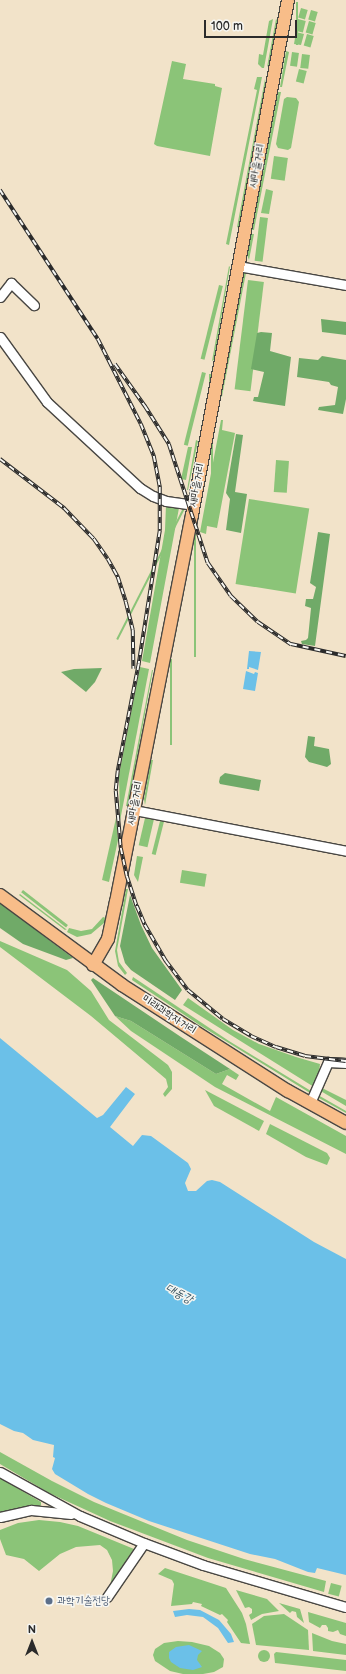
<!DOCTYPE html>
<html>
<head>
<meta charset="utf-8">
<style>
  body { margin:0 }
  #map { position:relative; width:346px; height:1674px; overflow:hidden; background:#f2e3c9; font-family:"Balsamiq Sans","Poor Story",sans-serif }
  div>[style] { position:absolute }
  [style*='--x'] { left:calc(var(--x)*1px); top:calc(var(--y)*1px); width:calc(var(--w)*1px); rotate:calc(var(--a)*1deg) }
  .green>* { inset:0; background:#8bc478; transform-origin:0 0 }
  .round { border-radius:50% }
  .forest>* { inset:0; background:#70aa68 }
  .water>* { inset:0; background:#6bc0e8 }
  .roads { filter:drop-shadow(1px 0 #494743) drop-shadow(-1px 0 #494743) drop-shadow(0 1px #494743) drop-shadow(0 -1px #494743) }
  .minor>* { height:9px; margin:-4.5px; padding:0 4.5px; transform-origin:4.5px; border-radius:4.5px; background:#fff }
  .major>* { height:12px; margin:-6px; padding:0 6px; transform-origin:6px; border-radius:6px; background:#f8bd89 }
  .rail>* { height:3.5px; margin-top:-1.75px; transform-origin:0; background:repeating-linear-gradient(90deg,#f6f6f2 0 6px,#2b2b2b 0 12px); box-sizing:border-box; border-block:1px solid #2b2b2b }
  .dots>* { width:11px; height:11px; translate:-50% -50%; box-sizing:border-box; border:2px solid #f6f6f2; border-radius:50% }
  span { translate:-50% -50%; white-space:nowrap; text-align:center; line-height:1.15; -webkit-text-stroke:3px #f6f6f2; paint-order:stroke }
  .street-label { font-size:11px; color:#2b2b2b }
  .service-label { font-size:11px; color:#4e5e75 }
  .left { translate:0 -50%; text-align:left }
  .water-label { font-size:12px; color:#3e5864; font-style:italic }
  .north { position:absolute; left:12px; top:1622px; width:40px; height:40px; -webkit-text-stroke:3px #f6f6f2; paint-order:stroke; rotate:0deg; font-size:11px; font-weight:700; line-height:16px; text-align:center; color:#2b2b2b }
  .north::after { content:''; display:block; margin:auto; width:14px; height:18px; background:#2b2b2b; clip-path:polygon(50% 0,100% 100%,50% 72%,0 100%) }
  .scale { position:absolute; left:204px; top:20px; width:93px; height:18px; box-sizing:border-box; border:2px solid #2b2b2b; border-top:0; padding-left:5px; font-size:12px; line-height:14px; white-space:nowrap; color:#2b2b2b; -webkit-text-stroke:3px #f6f6f2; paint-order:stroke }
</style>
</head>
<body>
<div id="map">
  <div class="green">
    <div style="left:296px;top:2px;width:2px;height:43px"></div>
    <div style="left:301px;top:8px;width:7px;height:10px;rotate:16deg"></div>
    <div style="left:311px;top:10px;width:7px;height:10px;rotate:16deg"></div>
    <div style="clip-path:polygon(273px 19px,264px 68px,262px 68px,258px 64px,259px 54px,263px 55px,269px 21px)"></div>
    <div style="clip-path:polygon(276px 19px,278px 21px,270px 63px,267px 67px)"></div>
    <div style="left:298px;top:19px;width:8px;height:12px;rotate:14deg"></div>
    <div style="left:309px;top:21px;width:7px;height:12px;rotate:16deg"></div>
    <div style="clip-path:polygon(296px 32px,304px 34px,301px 45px,294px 44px)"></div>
    <div style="left:307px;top:34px;width:7px;height:12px;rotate:16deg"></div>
    <div style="clip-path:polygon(286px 51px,289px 52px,282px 87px,280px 87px)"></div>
    <div style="left:292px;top:52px;width:7px;height:14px;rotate:8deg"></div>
    <div style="left:302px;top:54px;width:8px;height:14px;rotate:7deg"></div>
    <div style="clip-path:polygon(172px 61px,186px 64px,183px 79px,215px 84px,215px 86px,222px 88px,210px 156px,157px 146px,154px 144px)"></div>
    <div style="left:299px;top:69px;width:8px;height:13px;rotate:14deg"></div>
    <div style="clip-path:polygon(257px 77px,262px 77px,229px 245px,226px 244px,257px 90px,254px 89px)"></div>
    <div style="clip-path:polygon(265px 79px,266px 84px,239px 228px,237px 227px)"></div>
    <div style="clip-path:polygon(278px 92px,281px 92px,254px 230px,252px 230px)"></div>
    <div style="clip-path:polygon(287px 97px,296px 98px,299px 102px,291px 148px,288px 150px,278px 148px,276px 144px,284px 99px)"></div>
    <div style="left:274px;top:156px;width:14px;height:23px;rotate:8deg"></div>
    <div style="clip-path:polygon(266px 189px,273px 191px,269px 214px,261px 213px)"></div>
    <div style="left:260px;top:217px;width:8px;height:44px;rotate:7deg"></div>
    <div style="clip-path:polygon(251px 234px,254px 234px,249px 260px,247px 255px)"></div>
    <div style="clip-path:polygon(230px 267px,214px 360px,212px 361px,229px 266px)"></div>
    <div style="left:246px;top:273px;width:126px;height:4px;rotate:101deg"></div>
    <div style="left:248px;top:280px;width:16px;height:110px;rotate:7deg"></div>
    <div style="left:219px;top:285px;width:4px;height:76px;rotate:14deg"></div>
    <div style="left:202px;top:372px;width:4px;height:75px;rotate:14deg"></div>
    <div style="left:209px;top:374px;width:2px;height:64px"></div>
    <div style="clip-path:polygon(221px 420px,223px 420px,222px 430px,235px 433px,217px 528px,207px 526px,206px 534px,200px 532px)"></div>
    <div style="clip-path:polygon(196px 440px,198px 441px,188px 490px,187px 490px)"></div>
    <div style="left:211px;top:444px;width:2px;height:80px"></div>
    <div style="clip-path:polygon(188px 447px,192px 447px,186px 480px,181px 479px)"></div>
    <div style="left:276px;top:460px;width:13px;height:32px;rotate:4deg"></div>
    <div style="left:249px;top:499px;width:61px;height:86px;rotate:9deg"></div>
    <div style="clip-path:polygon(166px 505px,179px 508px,150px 663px,142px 661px,165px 530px)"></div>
    <div style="left:183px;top:508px;width:2px;height:147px;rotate:27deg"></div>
    <div style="left:194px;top:534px;width:2px;height:123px"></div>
    <div style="left:170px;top:659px;width:2px;height:86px"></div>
    <div style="clip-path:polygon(140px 667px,149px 669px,120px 821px,119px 775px)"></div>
    <div style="clip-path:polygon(153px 670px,128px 806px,126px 806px,152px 670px)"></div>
    <div style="clip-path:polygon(151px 760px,153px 760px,145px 805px,144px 799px)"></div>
    <div style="clip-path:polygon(116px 818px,118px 840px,109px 882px,102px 880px)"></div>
    <div style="left:145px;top:818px;width:9px;height:28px;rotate:13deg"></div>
    <div style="left:160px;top:821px;width:4px;height:34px;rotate:14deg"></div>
    <div style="left:118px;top:851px;width:2px;height:33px"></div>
    <div style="clip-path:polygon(137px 856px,143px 857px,138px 882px,134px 875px)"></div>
    <div style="left:182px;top:870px;width:25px;height:13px;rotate:9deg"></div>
    <div style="clip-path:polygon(126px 889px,128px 889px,117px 950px,119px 962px,127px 973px,125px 975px,118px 966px,115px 951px)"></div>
    <div style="left:23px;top:890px;width:57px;height:3px;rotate:38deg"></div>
    <div style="clip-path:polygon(20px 894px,66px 929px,67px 929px,65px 930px,19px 895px)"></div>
    <div style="clip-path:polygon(103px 917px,106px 918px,104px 923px,91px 934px,77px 937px,67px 932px,69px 928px,81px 931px,92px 929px)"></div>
    <div style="clip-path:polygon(0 941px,67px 970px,91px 991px,109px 1020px,168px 1065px,172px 1072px,172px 1089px,165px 1097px,163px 1094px,168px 1087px,166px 1079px,91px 1016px,0 947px)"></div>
    <div style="clip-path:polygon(133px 977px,229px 1041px,311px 1091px,310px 1093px,201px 1026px,132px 980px)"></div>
    <div style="clip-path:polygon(188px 998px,233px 1030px,259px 1044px,296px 1057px,320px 1064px,319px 1073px,314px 1087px,183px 1005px)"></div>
    <div style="clip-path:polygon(115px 1016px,131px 1021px,216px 1074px,230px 1069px,239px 1075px,236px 1080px,227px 1075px,222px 1084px,270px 1111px,276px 1097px,346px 1136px,346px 1154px,215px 1087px,131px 1031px)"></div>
    <div style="clip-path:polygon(320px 1087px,346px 1100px,346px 1106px,319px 1090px)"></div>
    <div style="clip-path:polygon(205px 1090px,264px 1121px,259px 1131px,214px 1106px)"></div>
    <div style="clip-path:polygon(318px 1095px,346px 1111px,346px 1113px,317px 1097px)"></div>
    <div style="clip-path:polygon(270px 1124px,327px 1153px,330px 1158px,327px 1165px,306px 1157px,266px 1134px)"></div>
    <div style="clip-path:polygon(0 1452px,52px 1481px,94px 1502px,187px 1540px,244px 1559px,326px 1581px,324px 1592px,208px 1558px,110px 1521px,49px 1493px,0 1464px)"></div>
    <div style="clip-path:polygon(0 1478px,41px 1502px,41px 1505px,39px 1507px,0 1514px)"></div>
    <div style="clip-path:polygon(39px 1520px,60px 1522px,78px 1526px,134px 1549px,110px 1586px,113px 1571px,112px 1560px,107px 1550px,100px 1545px,76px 1547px,60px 1554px,39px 1571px,24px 1559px,6px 1555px,0 1539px,0 1530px,18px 1523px)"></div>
    <div style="clip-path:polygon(165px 1568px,226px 1588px,242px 1613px,246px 1624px,250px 1644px,241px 1643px,227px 1622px,228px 1620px,222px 1614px,220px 1615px,201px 1606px,202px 1604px,193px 1602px,192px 1604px,171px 1606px,174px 1584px,172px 1580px,158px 1574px)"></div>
    <div style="left:331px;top:1583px;width:11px;height:11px;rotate:15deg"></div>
    <div style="clip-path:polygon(236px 1590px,267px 1599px,279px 1611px,262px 1614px,251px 1620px,249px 1615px,252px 1613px,252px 1609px,249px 1607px,245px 1608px)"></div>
    <div style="clip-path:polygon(279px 1603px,300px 1609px,304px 1623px,297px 1617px,296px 1612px,292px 1611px,290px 1613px)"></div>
    <div style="clip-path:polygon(308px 1612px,346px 1623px,346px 1636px,340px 1634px,338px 1630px,333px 1632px,328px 1631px,328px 1628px,326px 1625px,322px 1625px,320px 1628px,309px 1622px)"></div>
    <div style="clip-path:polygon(284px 1614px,308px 1630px,309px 1650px,256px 1645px,252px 1624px,264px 1616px)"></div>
    <div style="clip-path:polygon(312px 1633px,332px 1641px,346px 1644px,346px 1655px,313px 1651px)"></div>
    <div style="clip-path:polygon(178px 1641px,192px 1642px,209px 1646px,220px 1653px,224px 1659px,223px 1667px,214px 1672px,203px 1674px,183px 1674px,170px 1671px,155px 1661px,153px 1655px,155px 1649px,164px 1643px)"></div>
    <div class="round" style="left:258px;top:1650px;width:12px;height:12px"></div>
    <div style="clip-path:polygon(276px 1652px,346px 1660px,346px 1671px,275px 1663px,274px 1654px)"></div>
  </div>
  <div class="forest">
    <div style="clip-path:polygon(321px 319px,346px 322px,346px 335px,322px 332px)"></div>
    <div style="clip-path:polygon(261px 332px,272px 333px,270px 351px,291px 357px,285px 406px,253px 401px,254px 397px,258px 397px,264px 372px,251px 369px,257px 333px)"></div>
    <div style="clip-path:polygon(322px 356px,346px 360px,346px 399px,343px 414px,318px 410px,319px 407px,335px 405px,338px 387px,331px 385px,329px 382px,297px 377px,299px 358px,318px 360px)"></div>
    <div style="clip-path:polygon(236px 434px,243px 435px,235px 492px,247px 494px,241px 533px,226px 530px,230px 499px,226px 493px)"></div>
    <div style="clip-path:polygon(318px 532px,330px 534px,315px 646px,302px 644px,301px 641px,306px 640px,308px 638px,311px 608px,305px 606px,306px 599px,313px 599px,316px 587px,310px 583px)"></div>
    <div style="clip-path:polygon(102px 668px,95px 682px,86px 692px,61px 672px,74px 669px)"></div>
    <div style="clip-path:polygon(308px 736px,315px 737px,314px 746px,329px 749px,331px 764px,327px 767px,320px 765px,309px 762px,305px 757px)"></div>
    <div style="clip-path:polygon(225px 773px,261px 780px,259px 791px,220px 784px,219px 782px,220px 777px)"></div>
    <div style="clip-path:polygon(130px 895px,141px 925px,152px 948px,182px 990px,175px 1000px,131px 970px,125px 963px,120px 946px)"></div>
    <div style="clip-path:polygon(0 903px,73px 958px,66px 960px,23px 944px,0 928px)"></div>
    <div style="clip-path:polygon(93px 978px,181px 1037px,230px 1069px,216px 1074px,131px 1021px,115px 1016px,91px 980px)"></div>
  </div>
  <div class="water">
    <div style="clip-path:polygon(249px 651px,261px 652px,258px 670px,249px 667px,249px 669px,247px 669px)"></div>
    <div style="clip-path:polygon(246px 671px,254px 674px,255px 672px,258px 673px,255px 691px,243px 689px)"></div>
    <div style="clip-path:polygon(0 1038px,97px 1118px,103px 1115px,126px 1087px,135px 1094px,110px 1127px,133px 1146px,142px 1135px,151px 1136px,188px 1163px,191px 1169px,185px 1183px,188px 1191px,196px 1191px,207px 1181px,212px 1180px,220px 1182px,314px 1242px,346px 1259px,346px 1575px,317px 1568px,315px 1573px,308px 1572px,275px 1559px,250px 1554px,149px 1521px,106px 1503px,88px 1494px,55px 1474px,52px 1469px,55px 1458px,53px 1457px,54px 1445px,33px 1440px,23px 1433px,14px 1431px,0 1424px)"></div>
    <div style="clip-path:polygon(189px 1609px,200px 1610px,219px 1620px,231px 1634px,234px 1642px,228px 1643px,218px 1628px,203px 1617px,187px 1615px,175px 1617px,173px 1611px)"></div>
    <div style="clip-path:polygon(189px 1645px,202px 1651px,198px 1655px,197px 1660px,202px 1667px,193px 1670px,180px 1668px,171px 1662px,169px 1658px,169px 1652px,176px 1647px)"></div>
  </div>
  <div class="roads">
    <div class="minor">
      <div style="--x:238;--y:266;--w:110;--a:10"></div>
      <div style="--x:0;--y:297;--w:18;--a:-52"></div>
      <div style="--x:11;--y:283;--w:32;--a:44"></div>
      <div style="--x:0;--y:337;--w:80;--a:54.1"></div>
      <div style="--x:47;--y:402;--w:127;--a:42.8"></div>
      <div style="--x:140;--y:488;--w:15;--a:32"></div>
      <div style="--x:153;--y:496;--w:14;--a:21"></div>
      <div style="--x:166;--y:501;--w:27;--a:8"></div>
      <div style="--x:134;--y:810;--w:216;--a:10.9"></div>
      <div style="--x:310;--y:1103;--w:45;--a:-66.3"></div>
      <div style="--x:328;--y:1062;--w:18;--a:3"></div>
      <div style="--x:0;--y:1472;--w:91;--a:28.8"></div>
      <div style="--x:80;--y:1516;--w:69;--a:22.9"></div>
      <div style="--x:144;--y:1543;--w:63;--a:20.4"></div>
      <div style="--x:203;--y:1565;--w:149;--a:16.4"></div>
      <div style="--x:0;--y:1517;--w:32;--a:-13"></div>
      <div style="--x:31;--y:1510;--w:40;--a:5.7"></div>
      <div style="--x:107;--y:1597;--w:65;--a:-55.6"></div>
    </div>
    <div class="major">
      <div style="--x:0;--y:895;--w:152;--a:36.4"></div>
      <div style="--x:122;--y:985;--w:197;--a:32.6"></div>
      <div style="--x:288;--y:1091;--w:66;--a:28.9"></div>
      <div style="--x:93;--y:965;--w:30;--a:-60"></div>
      <div style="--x:108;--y:939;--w:38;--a:-78"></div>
      <div style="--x:116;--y:902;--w:394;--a:-78.9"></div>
      <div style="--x:192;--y:515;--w:524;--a:-79.44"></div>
    </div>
  </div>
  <div class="rail">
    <div style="--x:0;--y:190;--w:178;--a:56.7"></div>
    <div style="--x:98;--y:339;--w:95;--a:63.2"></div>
    <div style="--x:141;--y:424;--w:35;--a:68"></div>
    <div style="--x:154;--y:456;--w:32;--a:79"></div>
    <div style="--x:160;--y:487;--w:44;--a:90"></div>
    <div style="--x:160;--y:531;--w:135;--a:99"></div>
    <div style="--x:139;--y:664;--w:109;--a:101.1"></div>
    <div style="--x:118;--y:771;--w:20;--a:96"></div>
    <div style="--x:116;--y:791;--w:57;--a:85"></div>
    <div style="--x:121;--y:848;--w:29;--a:78"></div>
    <div style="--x:127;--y:876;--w:32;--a:72"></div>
    <div style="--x:137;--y:906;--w:21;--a:67"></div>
    <div style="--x:145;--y:925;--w:42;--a:59.7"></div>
    <div style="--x:166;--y:961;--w:36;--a:53"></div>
    <div style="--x:188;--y:990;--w:45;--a:39.6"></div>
    <div style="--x:223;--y:1019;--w:33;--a:31"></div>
    <div style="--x:251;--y:1036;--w:27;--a:24"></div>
    <div style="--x:276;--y:1047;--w:30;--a:17"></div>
    <div style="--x:305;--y:1056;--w:41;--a:7"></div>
    <div style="--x:115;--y:364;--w:52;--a:54.5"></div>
    <div style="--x:145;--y:406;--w:45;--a:57.7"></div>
    <div style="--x:169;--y:444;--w:125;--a:71.9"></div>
    <div style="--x:208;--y:563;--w:40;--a:55.1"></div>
    <div style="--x:231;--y:596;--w:37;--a:44"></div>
    <div style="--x:258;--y:622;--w:40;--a:34"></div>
    <div style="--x:291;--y:644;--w:56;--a:12.3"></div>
    <div style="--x:0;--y:459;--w:81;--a:37.4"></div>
    <div style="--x:64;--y:508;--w:43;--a:45.9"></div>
    <div style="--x:94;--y:539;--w:24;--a:55"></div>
    <div style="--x:108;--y:559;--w:21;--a:61"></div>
    <div style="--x:118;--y:577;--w:26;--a:72"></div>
    <div style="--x:126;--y:602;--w:29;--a:76"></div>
    <div style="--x:133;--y:630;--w:39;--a:89"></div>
  </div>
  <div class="dots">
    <div style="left:49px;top:1601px;background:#5c6f8a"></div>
  </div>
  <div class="street-label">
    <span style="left:257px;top:166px;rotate:-79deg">새마을거리</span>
    <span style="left:197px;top:485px;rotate:-79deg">새마을거리</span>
    <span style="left:135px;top:803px;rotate:-79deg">새마을거리</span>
    <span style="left:169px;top:1015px;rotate:33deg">미래과학자거리</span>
  </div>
  <div class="service-label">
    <span class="left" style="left:57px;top:1601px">과학기술전당</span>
  </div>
  <div class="water-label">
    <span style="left:179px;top:1294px;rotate:28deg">대동강</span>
  </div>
  <div class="north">N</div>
  <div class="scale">100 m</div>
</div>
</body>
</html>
